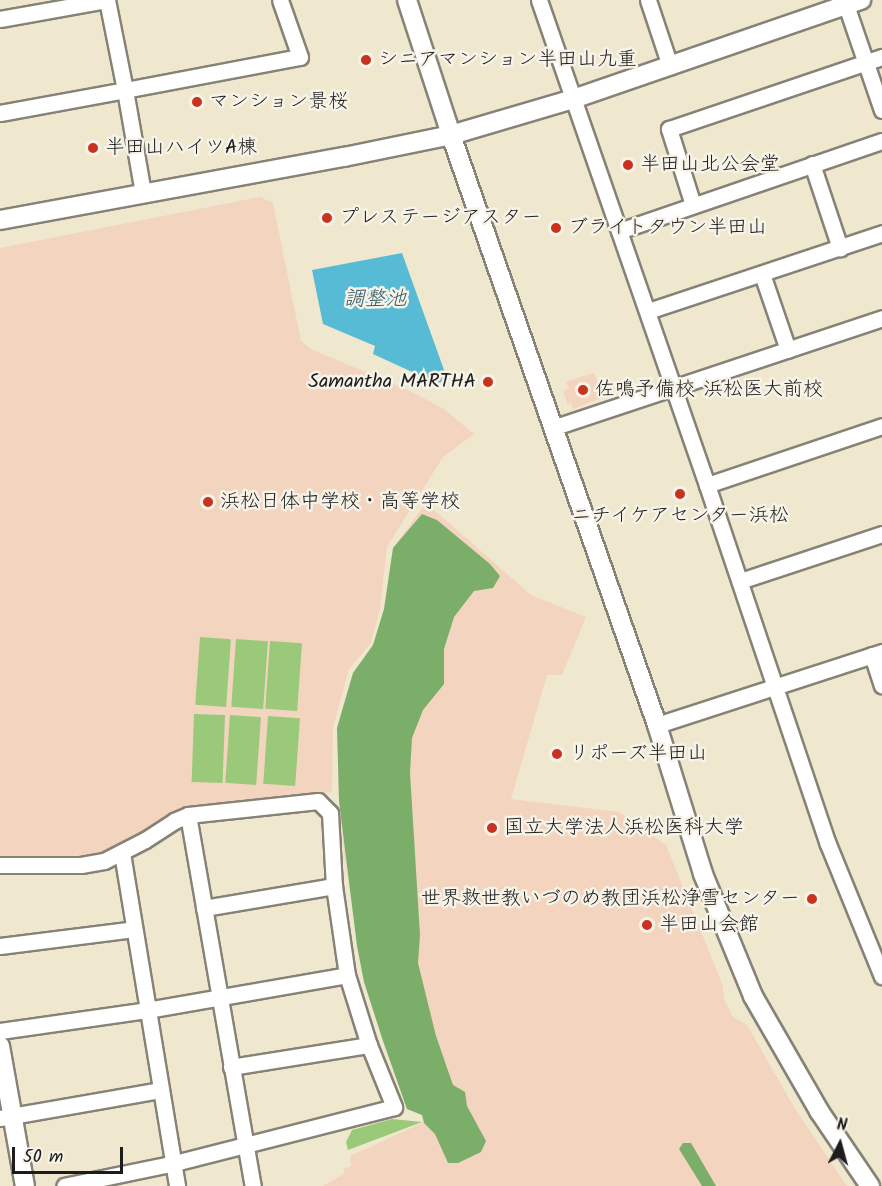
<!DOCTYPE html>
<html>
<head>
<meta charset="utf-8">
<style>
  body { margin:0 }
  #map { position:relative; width:882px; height:1186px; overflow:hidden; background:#efe8cf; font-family:Kalam,"Klee One",sans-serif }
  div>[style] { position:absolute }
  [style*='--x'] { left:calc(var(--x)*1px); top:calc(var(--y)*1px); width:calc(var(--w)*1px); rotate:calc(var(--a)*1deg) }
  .built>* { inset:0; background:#f3d4bf }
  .green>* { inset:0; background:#9aca79; transform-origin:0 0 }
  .forest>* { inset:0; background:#7bae69 }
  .water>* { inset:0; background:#57bbd6 }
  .roads { filter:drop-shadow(2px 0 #868276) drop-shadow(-2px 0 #868276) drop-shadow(0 2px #868276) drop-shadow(0 -2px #868276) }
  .minor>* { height:15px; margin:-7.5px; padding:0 7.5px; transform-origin:7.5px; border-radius:7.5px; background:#fff }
  .tertiary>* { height:18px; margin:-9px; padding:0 9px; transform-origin:9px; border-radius:9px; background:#fff }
  .dots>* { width:16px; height:16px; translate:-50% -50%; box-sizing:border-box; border:3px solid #f7f3e8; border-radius:50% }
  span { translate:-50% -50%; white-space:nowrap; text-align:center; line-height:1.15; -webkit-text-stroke:5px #f7f3e8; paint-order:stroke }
  .poi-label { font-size:20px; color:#1c1c1c }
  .left { translate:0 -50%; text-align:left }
  .right { translate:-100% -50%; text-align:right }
  .water-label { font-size:21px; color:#345c66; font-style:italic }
  .north { position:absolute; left:810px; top:1114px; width:60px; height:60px; -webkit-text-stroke:4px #f7f3e8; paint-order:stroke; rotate:6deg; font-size:16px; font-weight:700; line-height:24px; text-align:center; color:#1c1c1c }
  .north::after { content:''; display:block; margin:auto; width:21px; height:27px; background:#1c1c1c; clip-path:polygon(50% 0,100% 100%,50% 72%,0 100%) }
  .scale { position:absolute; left:12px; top:1147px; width:111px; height:27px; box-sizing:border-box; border:3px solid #1c1c1c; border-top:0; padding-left:8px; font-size:18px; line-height:21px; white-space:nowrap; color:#1c1c1c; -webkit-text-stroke:4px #f7f3e8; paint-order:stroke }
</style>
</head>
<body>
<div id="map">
  <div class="built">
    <div style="clip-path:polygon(260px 197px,273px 203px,301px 341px,311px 349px,408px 390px,444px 409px,474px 434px,443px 457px,387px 547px,380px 609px,371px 643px,349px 669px,333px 728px,332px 792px,184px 809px,100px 855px,0 858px,0 248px)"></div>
    <div style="clip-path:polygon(594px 373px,604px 397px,573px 409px,571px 403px,568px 405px,563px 391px,569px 388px,565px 382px)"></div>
    <div style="clip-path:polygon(426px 503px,531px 595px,586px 617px,562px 675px,547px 675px,511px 799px,619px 812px,666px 845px,723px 986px,724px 999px,732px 1016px,747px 1025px,795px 1109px,847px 1186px,323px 1186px,344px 1174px,344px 1169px,351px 1166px,350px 1156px,424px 1122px,422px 1115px,407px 1109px,364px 982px,344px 854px,339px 801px,337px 728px,353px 673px,373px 645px,384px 609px,393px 548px)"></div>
  </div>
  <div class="green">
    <div style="left:200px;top:637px;width:31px;height:68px;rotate:4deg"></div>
    <div style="left:236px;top:639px;width:32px;height:68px;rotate:4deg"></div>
    <div style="left:270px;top:641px;width:32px;height:68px;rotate:4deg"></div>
    <div style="left:194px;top:714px;width:31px;height:68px;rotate:2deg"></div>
    <div style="left:230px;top:715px;width:31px;height:68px;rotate:4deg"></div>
    <div style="left:268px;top:716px;width:32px;height:68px;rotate:4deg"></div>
    <div style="clip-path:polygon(392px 1119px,422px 1122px,348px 1150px,346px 1142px,352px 1130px)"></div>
  </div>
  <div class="forest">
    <div style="clip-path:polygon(422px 514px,437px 520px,490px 564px,500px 576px,493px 588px,474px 591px,454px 617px,444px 649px,444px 684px,423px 710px,412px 738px,410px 773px,420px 935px,418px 963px,436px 1036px,453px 1085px,465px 1092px,467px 1106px,486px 1141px,481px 1152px,458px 1163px,448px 1163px,435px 1134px,424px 1123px,422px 1115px,407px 1109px,383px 1041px,364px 982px,357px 946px,339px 801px,337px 728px,353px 673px,373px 645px,384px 609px,393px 548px)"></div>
    <div style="clip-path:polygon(683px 1143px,691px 1143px,716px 1186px,702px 1186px,679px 1149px)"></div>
  </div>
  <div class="water">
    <div style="clip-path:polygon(402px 253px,448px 381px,436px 383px,373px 354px,375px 346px,323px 324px,312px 270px)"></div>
  </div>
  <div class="roads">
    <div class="minor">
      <div style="--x:539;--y:0;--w:513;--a:70.89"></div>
      <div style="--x:707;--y:485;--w:379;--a:71.4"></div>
      <div style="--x:828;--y:844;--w:143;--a:67.8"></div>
      <div style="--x:648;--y:0;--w:70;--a:71.6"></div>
      <div style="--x:846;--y:5;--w:111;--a:71.1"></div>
      <div style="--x:0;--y:19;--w:109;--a:-10.1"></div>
      <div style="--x:0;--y:113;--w:127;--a:-10.4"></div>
      <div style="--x:125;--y:90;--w:92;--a:-101.3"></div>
      <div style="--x:812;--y:164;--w:89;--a:71.6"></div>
      <div style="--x:143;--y:193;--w:105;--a:-99.9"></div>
      <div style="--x:125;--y:90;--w:178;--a:-10.7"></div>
      <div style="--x:300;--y:57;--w:60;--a:-109.3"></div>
      <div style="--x:693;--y:205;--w:80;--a:-107.5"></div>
      <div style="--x:669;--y:129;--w:225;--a:-18.7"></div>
      <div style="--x:619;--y:231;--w:278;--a:-18.9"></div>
      <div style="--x:762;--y:274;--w:80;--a:71.1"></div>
      <div style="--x:648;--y:311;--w:247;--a:-18.4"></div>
      <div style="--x:555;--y:427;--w:345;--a:-18.4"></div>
      <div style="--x:707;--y:485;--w:185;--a:-18.6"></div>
      <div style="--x:740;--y:581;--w:150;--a:-18.3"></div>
      <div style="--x:872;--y:655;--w:32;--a:72"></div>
      <div style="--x:657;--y:725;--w:237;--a:-18"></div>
      <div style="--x:188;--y:815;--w:377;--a:80.1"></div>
      <div style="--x:122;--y:853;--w:338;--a:80.6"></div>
      <div style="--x:0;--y:865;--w:81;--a:0"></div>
      <div style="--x:81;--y:865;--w:23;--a:-10"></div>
      <div style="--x:104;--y:861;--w:46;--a:-27.1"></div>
      <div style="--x:145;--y:840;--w:35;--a:-33"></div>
      <div style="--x:174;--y:821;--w:15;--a:-23"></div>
      <div style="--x:188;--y:815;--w:131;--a:-6.1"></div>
      <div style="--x:318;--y:801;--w:17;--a:45"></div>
      <div style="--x:330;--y:813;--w:73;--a:86.9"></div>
      <div style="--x:334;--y:886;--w:90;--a:81.7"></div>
      <div style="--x:347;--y:975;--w:73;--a:72.6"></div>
      <div style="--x:369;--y:1045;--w:67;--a:68"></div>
      <div style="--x:394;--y:1107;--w:226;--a:165.7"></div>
      <div style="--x:175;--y:1163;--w:113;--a:168.3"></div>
      <div style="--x:204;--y:908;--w:132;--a:-9.6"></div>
      <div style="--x:0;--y:946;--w:135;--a:-7.2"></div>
      <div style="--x:0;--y:1031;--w:148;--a:-8.1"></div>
      <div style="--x:147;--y:1010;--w:203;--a:-9.9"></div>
      <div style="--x:231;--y:1067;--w:140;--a:-9.1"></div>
      <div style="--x:0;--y:1118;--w:162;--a:-9.9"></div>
    </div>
    <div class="tertiary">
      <div style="--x:407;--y:0;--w:142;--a:71.9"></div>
      <div style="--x:451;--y:135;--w:625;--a:70.75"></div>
      <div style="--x:657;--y:725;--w:156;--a:72.8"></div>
      <div style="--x:703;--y:874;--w:132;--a:67.7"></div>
      <div style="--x:753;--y:996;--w:133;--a:60.1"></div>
      <div style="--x:819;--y:1111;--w:91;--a:55.8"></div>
      <div style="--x:0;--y:220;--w:350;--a:-10.4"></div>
      <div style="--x:344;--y:157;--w:109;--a:-11.6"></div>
      <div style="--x:451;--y:135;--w:127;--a:-16.4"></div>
      <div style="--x:573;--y:99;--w:305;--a:-19"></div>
      <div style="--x:0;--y:1046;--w:142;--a:79.9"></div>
    </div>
  </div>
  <div class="dots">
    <div style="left:366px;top:60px;background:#c8321e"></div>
    <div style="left:197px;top:102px;background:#c8321e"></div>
    <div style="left:93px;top:148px;background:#c8321e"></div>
    <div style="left:628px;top:165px;background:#c8321e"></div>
    <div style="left:327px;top:218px;background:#c8321e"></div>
    <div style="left:556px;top:228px;background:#c8321e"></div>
    <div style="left:488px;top:382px;background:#c8321e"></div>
    <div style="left:583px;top:390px;background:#c8321e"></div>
    <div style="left:680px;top:494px;background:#c8321e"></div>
    <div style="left:208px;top:502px;background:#c8321e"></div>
    <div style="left:557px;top:754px;background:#c8321e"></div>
    <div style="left:492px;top:828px;background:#c8321e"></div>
    <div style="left:812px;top:899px;background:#c8321e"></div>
    <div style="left:647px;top:925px;background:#c8321e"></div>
  </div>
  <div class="poi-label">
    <span class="left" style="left:378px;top:60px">シニアマンション半田山九重</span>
    <span class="left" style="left:209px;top:102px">マンション景桜</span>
    <span class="left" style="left:105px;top:148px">半田山ハイツA棟</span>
    <span class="left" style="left:640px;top:165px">半田山北公会堂</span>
    <span class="left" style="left:339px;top:218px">プレステージアスター</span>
    <span class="left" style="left:568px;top:228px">ブライトタウン半田山</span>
    <span class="right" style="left:476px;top:382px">Samantha MARTHA</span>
    <span class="left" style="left:595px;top:390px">佐鳴予備校 浜松医大前校</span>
    <span class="left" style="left:220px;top:502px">浜松日体中学校・高等学校</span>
    <span style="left:680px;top:516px">ニチイケアセンター浜松</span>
    <span class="left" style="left:569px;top:754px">リポーズ半田山</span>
    <span class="left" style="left:504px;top:828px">国立大学法人浜松医科大学</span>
    <span class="right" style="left:800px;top:899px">世界救世教いづのめ教団浜松浄雪センター</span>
    <span class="left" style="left:659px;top:925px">半田山会館</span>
  </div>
  <div class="water-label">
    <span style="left:375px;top:300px">調整池</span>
  </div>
  <div class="north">N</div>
  <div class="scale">50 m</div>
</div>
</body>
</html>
